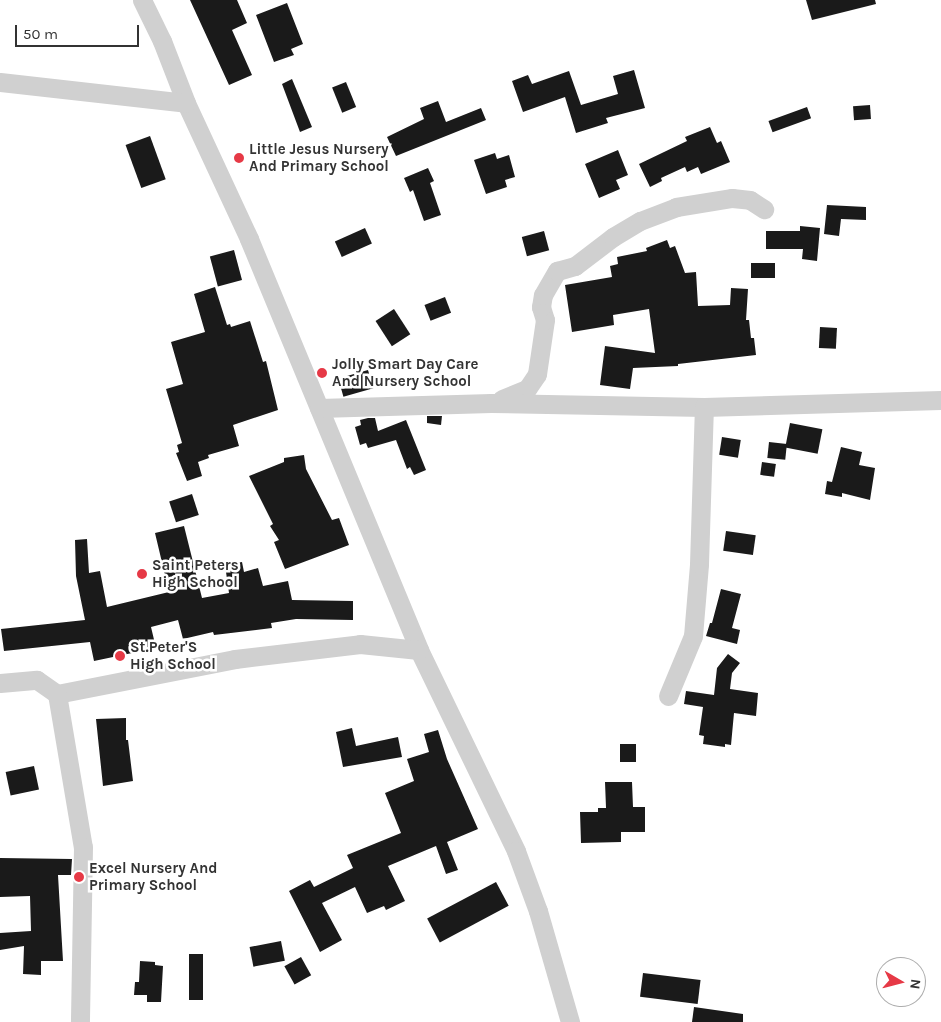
<!DOCTYPE html>
<html>
<head>
<meta charset="utf-8">
<style>
  body { margin:0 }
  #map { position:relative; width:941px; height:1022px; overflow:hidden; background:#fff; font-family:Karla,sans-serif }
  div>[style] { position:absolute }
  [style*='--x'] { left:calc(var(--x)*1px); top:calc(var(--y)*1px); width:calc(var(--w)*1px); rotate:calc(var(--a)*1deg) }
  .building>* { inset:0; background:#1a1a1a; transform-origin:0 0 }
  .minor>* { height:19px; margin:-9.5px; padding:0 9.5px; transform-origin:9.5px; border-radius:9.5px; background:#d0d0d0 }
  .dots>* { width:14px; height:14px; translate:-50% -50%; box-sizing:border-box; border:2px solid #fff; border-radius:50% }
  span { translate:-50% -50%; white-space:nowrap; text-align:center; line-height:1.15; -webkit-text-stroke:5px #fff; paint-order:stroke }
  .poi-label { font-size:15px; color:#333; font-weight:700 }
  .left { translate:0 -50%; text-align:left }
  .north { position:absolute; left:876px; top:957px; width:50px; height:50px; box-sizing:border-box; background:#fff; border:1px solid #adadad; border-radius:50%; rotate:98deg; font-size:14px; font-weight:700; line-height:20px; text-align:center; color:#333 }
  .north::after { content:''; display:block; margin:auto; width:18px; height:22px; background:#e63946; clip-path:polygon(50% 0,100% 100%,50% 72%,0 100%) }
  .scale { position:absolute; left:15px; top:25px; width:124px; height:22px; box-sizing:border-box; border:2px solid #333; border-top:0; padding-left:6px; font-size:15px; line-height:18px; white-space:nowrap; color:#333; -webkit-text-stroke:4px #fff; paint-order:stroke }
</style>
</head>
<body>
<div id="map">
  <div class="building">
    <div style="clip-path:polygon(190px 0,237px 0,247px 23px,232px 30px,252px 75px,229px 85px)"></div>
    <div style="clip-path:polygon(806px 0,875px 0,876px 4px,812px 20px)"></div>
    <div style="clip-path:polygon(287px 3px,303px 44px,291px 49px,294px 55px,274px 62px,256px 15px)"></div>
    <div style="clip-path:polygon(634px 70px,645px 108px,606px 118px,608px 123px,576px 133px,565px 97px,523px 112px,512px 81px,528px 75px,532px 84px,569px 71px,581px 105px,618px 94px,613px 76px)"></div>
    <div style="clip-path:polygon(292px 79px,312px 127px,300px 132px,282px 84px)"></div>
    <div style="left:346px;top:82px;width:27px;height:15px;rotate:68deg"></div>
    <div style="clip-path:polygon(438px 101px,446px 122px,481px 108px,486px 120px,396px 156px,387px 137px,424px 119px,420px 108px)"></div>
    <div style="left:870px;top:105px;width:14px;height:17px;rotate:86deg"></div>
    <div style="left:807px;top:107px;width:12px;height:41px;rotate:70deg"></div>
    <div style="clip-path:polygon(710px 127px,717px 143px,721px 141px,730px 162px,701px 174px,698px 167px,687px 172px,685px 167px,661px 178px,662px 181px,650px 187px,639px 164px,687px 141px,685px 137px)"></div>
    <div style="left:150px;top:136px;width:46px;height:26px;rotate:70deg"></div>
    <div style="clip-path:polygon(618px 150px,628px 175px,616px 180px,620px 189px,599px 198px,585px 164px)"></div>
    <div style="clip-path:polygon(495px 153px,497px 159px,509px 155px,515px 177px,505px 180px,507px 187px,486px 194px,474px 160px)"></div>
    <div style="clip-path:polygon(428px 168px,434px 181px,430px 183px,441px 215px,424px 221px,413px 190px,410px 192px,404px 178px)"></div>
    <div style="clip-path:polygon(827px 205px,866px 207px,866px 220px,841px 219px,839px 236px,824px 234px)"></div>
    <div style="clip-path:polygon(800px 226px,820px 228px,817px 261px,802px 259px,803px 249px,766px 249px,766px 231px,800px 231px)"></div>
    <div style="left:365px;top:228px;width:17px;height:33px;rotate:66deg"></div>
    <div style="left:544px;top:231px;width:20px;height:23px;rotate:75deg"></div>
    <div style="clip-path:polygon(667px 240px,670px 248px,675px 246px,685px 273px,696px 272px,698px 306px,730px 305px,731px 288px,748px 289px,746px 320px,749px 320px,751px 338px,754px 338px,756px 355px,678px 364px,678px 366px,633px 368px,630px 389px,600px 385px,605px 346px,655px 353px,649px 309px,613px 315px,614px 325px,572px 332px,565px 285px,612px 277px,610px 266px,618px 264px,617px 257px,647px 251px,646px 248px)"></div>
    <div style="left:234px;top:250px;width:31px;height:25px;rotate:75deg"></div>
    <div style="left:751px;top:263px;width:24px;height:15px"></div>
    <div style="clip-path:polygon(215px 287px,227px 325px,230px 324px,231px 327px,250px 321px,263px 362px,266px 361px,278px 410px,233px 425px,239px 446px,208px 455px,209px 458px,198px 462px,202px 476px,187px 481px,176px 453px,179px 452px,177px 445px,182px 443px,166px 389px,183px 384px,171px 342px,205px 332px,194px 294px)"></div>
    <div style="left:445px;top:297px;width:17px;height:22px;rotate:69deg"></div>
    <div style="left:394px;top:309px;width:30px;height:22px;rotate:57deg"></div>
    <div style="left:820px;top:327px;width:17px;height:21px;rotate:3deg"></div>
    <div style="left:368px;top:370px;width:19px;height:31px;rotate:74deg"></div>
    <div style="clip-path:polygon(427px 416px,442px 416px,441px 425px,427px 423px)"></div>
    <div style="clip-path:polygon(368px 418px,375px 418px,378px 431px,406px 420px,426px 470px,414px 475px,410px 467px,407px 469px,396px 440px,368px 448px,366px 443px,360px 445px,355px 427px,361px 425px,360px 420px)"></div>
    <div style="left:790px;top:423px;width:33px;height:25px;rotate:11deg"></div>
    <div style="left:722px;top:437px;width:19px;height:18px;rotate:9deg"></div>
    <div style="left:769px;top:442px;width:18px;height:16px;rotate:6deg"></div>
    <div style="clip-path:polygon(841px 447px,862px 452px,859px 465px,875px 468px,870px 500px,842px 493px,842px 497px,825px 494px,827px 481px,832px 482px)"></div>
    <div style="clip-path:polygon(304px 455px,306px 469px,332px 520px,339px 518px,349px 545px,285px 569px,274px 542px,279px 540px,270px 526px,273px 524px,249px 476px,284px 462px,284px 458px)"></div>
    <div style="left:762px;top:462px;width:14px;height:13px;rotate:8deg"></div>
    <div style="left:192px;top:494px;width:22px;height:24px;rotate:72deg"></div>
    <div style="clip-path:polygon(184px 526px,202px 598px,229px 593px,225px 565px,242px 562px,244px 572px,258px 568px,263px 586px,288px 581px,292px 600px,353px 601px,353px 620px,296px 619px,271px 623px,272px 628px,214px 635px,213px 632px,183px 639px,178px 620px,151px 627px,156px 648px,94px 661px,90px 642px,4px 651px,1px 629px,85px 620px,76px 576px,75px 540px,87px 539px,89px 573px,100px 571px,107px 607px,169px 592px,155px 533px)"></div>
    <div style="left:726px;top:531px;width:30px;height:20px;rotate:8deg"></div>
    <div style="clip-path:polygon(721px 589px,741px 594px,732px 628px,740px 630px,737px 644px,706px 636px,710px 623px,712px 623px)"></div>
    <div style="clip-path:polygon(728px 654px,740px 663px,732px 673px,730px 689px,758px 693px,756px 716px,734px 713px,731px 745px,725px 744px,725px 747px,703px 744px,704px 736px,699px 735px,703px 707px,684px 704px,686px 691px,714px 695px,717px 668px)"></div>
    <div style="clip-path:polygon(126px 718px,126px 740px,128px 740px,133px 781px,103px 786px,96px 719px)"></div>
    <div style="clip-path:polygon(352px 728px,356px 746px,398px 737px,402px 757px,343px 767px,336px 732px)"></div>
    <div style="clip-path:polygon(438px 730px,447px 759px,478px 829px,447px 842px,458px 870px,446px 874px,436px 846px,388px 866px,405px 901px,386px 910px,384px 906px,367px 913px,355px 887px,322px 903px,342px 940px,320px 952px,289px 891px,310px 880px,314px 887px,353px 868px,347px 855px,401px 833px,385px 793px,414px 781px,407px 759px,429px 752px,424px 734px)"></div>
    <div style="left:636px;top:744px;width:18px;height:16px;rotate:90deg"></div>
    <div style="left:34px;top:766px;width:24px;height:29px;rotate:78deg"></div>
    <div style="clip-path:polygon(605px 782px,632px 782px,633px 807px,645px 807px,645px 832px,621px 832px,621px 842px,581px 843px,580px 812px,598px 812px,598px 808px,606px 808px)"></div>
    <div style="clip-path:polygon(0 858px,72px 859px,71px 875px,58px 875px,63px 961px,41px 961px,41px 975px,23px 974px,24px 946px,0 950px,0 933px,31px 931px,30px 896px,0 897px)"></div>
    <div style="left:496px;top:882px;width:27px;height:78px;rotate:62deg"></div>
    <div style="left:281px;top:941px;width:20px;height:32px;rotate:79deg"></div>
    <div style="left:189px;top:954px;width:14px;height:46px"></div>
    <div style="left:301px;top:957px;width:21px;height:19px;rotate:61deg"></div>
    <div style="clip-path:polygon(140px 961px,155px 962px,155px 965px,163px 966px,161px 1002px,147px 1002px,147px 995px,134px 995px,135px 982px,139px 982px)"></div>
    <div style="left:643px;top:973px;width:58px;height:24px;rotate:7deg"></div>
    <div style="clip-path:polygon(694px 1007px,743px 1014px,743px 1022px,692px 1022px)"></div>
  </div>
  <div class="minor">
    <div style="--x:142;--y:0;--w:46;--a:64"></div>
    <div style="--x:162;--y:41;--w:66;--a:68.8"></div>
    <div style="--x:186;--y:103;--w:150;--a:65.1"></div>
    <div style="--x:249;--y:239;--w:445;--a:67.5"></div>
    <div style="--x:419;--y:650;--w:223;--a:64.2"></div>
    <div style="--x:516;--y:851;--w:64;--a:69.9"></div>
    <div style="--x:538;--y:911;--w:116;--a:73.9"></div>
    <div style="--x:0;--y:82;--w:187;--a:6.4"></div>
    <div style="--x:502;--y:399;--w:27;--a:-22"></div>
    <div style="--x:527;--y:389;--w:18;--a:-56"></div>
    <div style="--x:537;--y:374;--w:55;--a:-81.6"></div>
    <div style="--x:545;--y:320;--w:14;--a:-107"></div>
    <div style="--x:541;--y:307;--w:12;--a:-81"></div>
    <div style="--x:543;--y:295;--w:28;--a:-60"></div>
    <div style="--x:557;--y:271;--w:19;--a:-16"></div>
    <div style="--x:575;--y:266;--w:48;--a:-37.3"></div>
    <div style="--x:613;--y:237;--w:31;--a:-31"></div>
    <div style="--x:640;--y:221;--w:39;--a:-21"></div>
    <div style="--x:676;--y:207;--w:57;--a:-9.1"></div>
    <div style="--x:732;--y:198;--w:18;--a:6"></div>
    <div style="--x:750;--y:200;--w:17;--a:33"></div>
    <div style="--x:319;--y:408;--w:172;--a:-1.7"></div>
    <div style="--x:491;--y:403;--w:213;--a:1.1"></div>
    <div style="--x:704;--y:407;--w:237;--a:-1.7"></div>
    <div style="--x:0;--y:683;--w:37;--a:-5"></div>
    <div style="--x:37;--y:680;--w:24;--a:35"></div>
    <div style="--x:57;--y:694;--w:181;--a:-11.1"></div>
    <div style="--x:235;--y:659;--w:126;--a:-6.8"></div>
    <div style="--x:360;--y:644;--w:59;--a:5.8"></div>
    <div style="--x:57;--y:694;--w:155;--a:80.4"></div>
    <div style="--x:83;--y:847;--w:175;--a:91"></div>
    <div style="--x:668;--y:696;--w:65;--a:-67.4"></div>
    <div style="--x:693;--y:636;--w:72;--a:-85.2"></div>
    <div style="--x:699;--y:564;--w:157;--a:-88.2"></div>
  </div>
  <div class="dots">
    <div style="left:239px;top:158px;background:#e63946"></div>
    <div style="left:322px;top:373px;background:#e63946"></div>
    <div style="left:142px;top:574px;background:#e63946"></div>
    <div style="left:120px;top:656px;background:#e63946"></div>
    <div style="left:79px;top:877px;background:#e63946"></div>
  </div>
  <div class="poi-label">
    <span class="left" style="left:249px;top:158px">Little Jesus Nursery<br>And Primary School</span>
    <span class="left" style="left:332px;top:373px">Jolly Smart Day Care<br>And Nursery School</span>
    <span class="left" style="left:152px;top:574px">Saint Peters<br>High School</span>
    <span class="left" style="left:130px;top:656px">St.Peter'S<br>High School</span>
    <span class="left" style="left:89px;top:877px">Excel Nursery And<br>Primary School</span>
  </div>
  <div class="north">N</div>
  <div class="scale">50 m</div>
</div>
</body>
</html>
